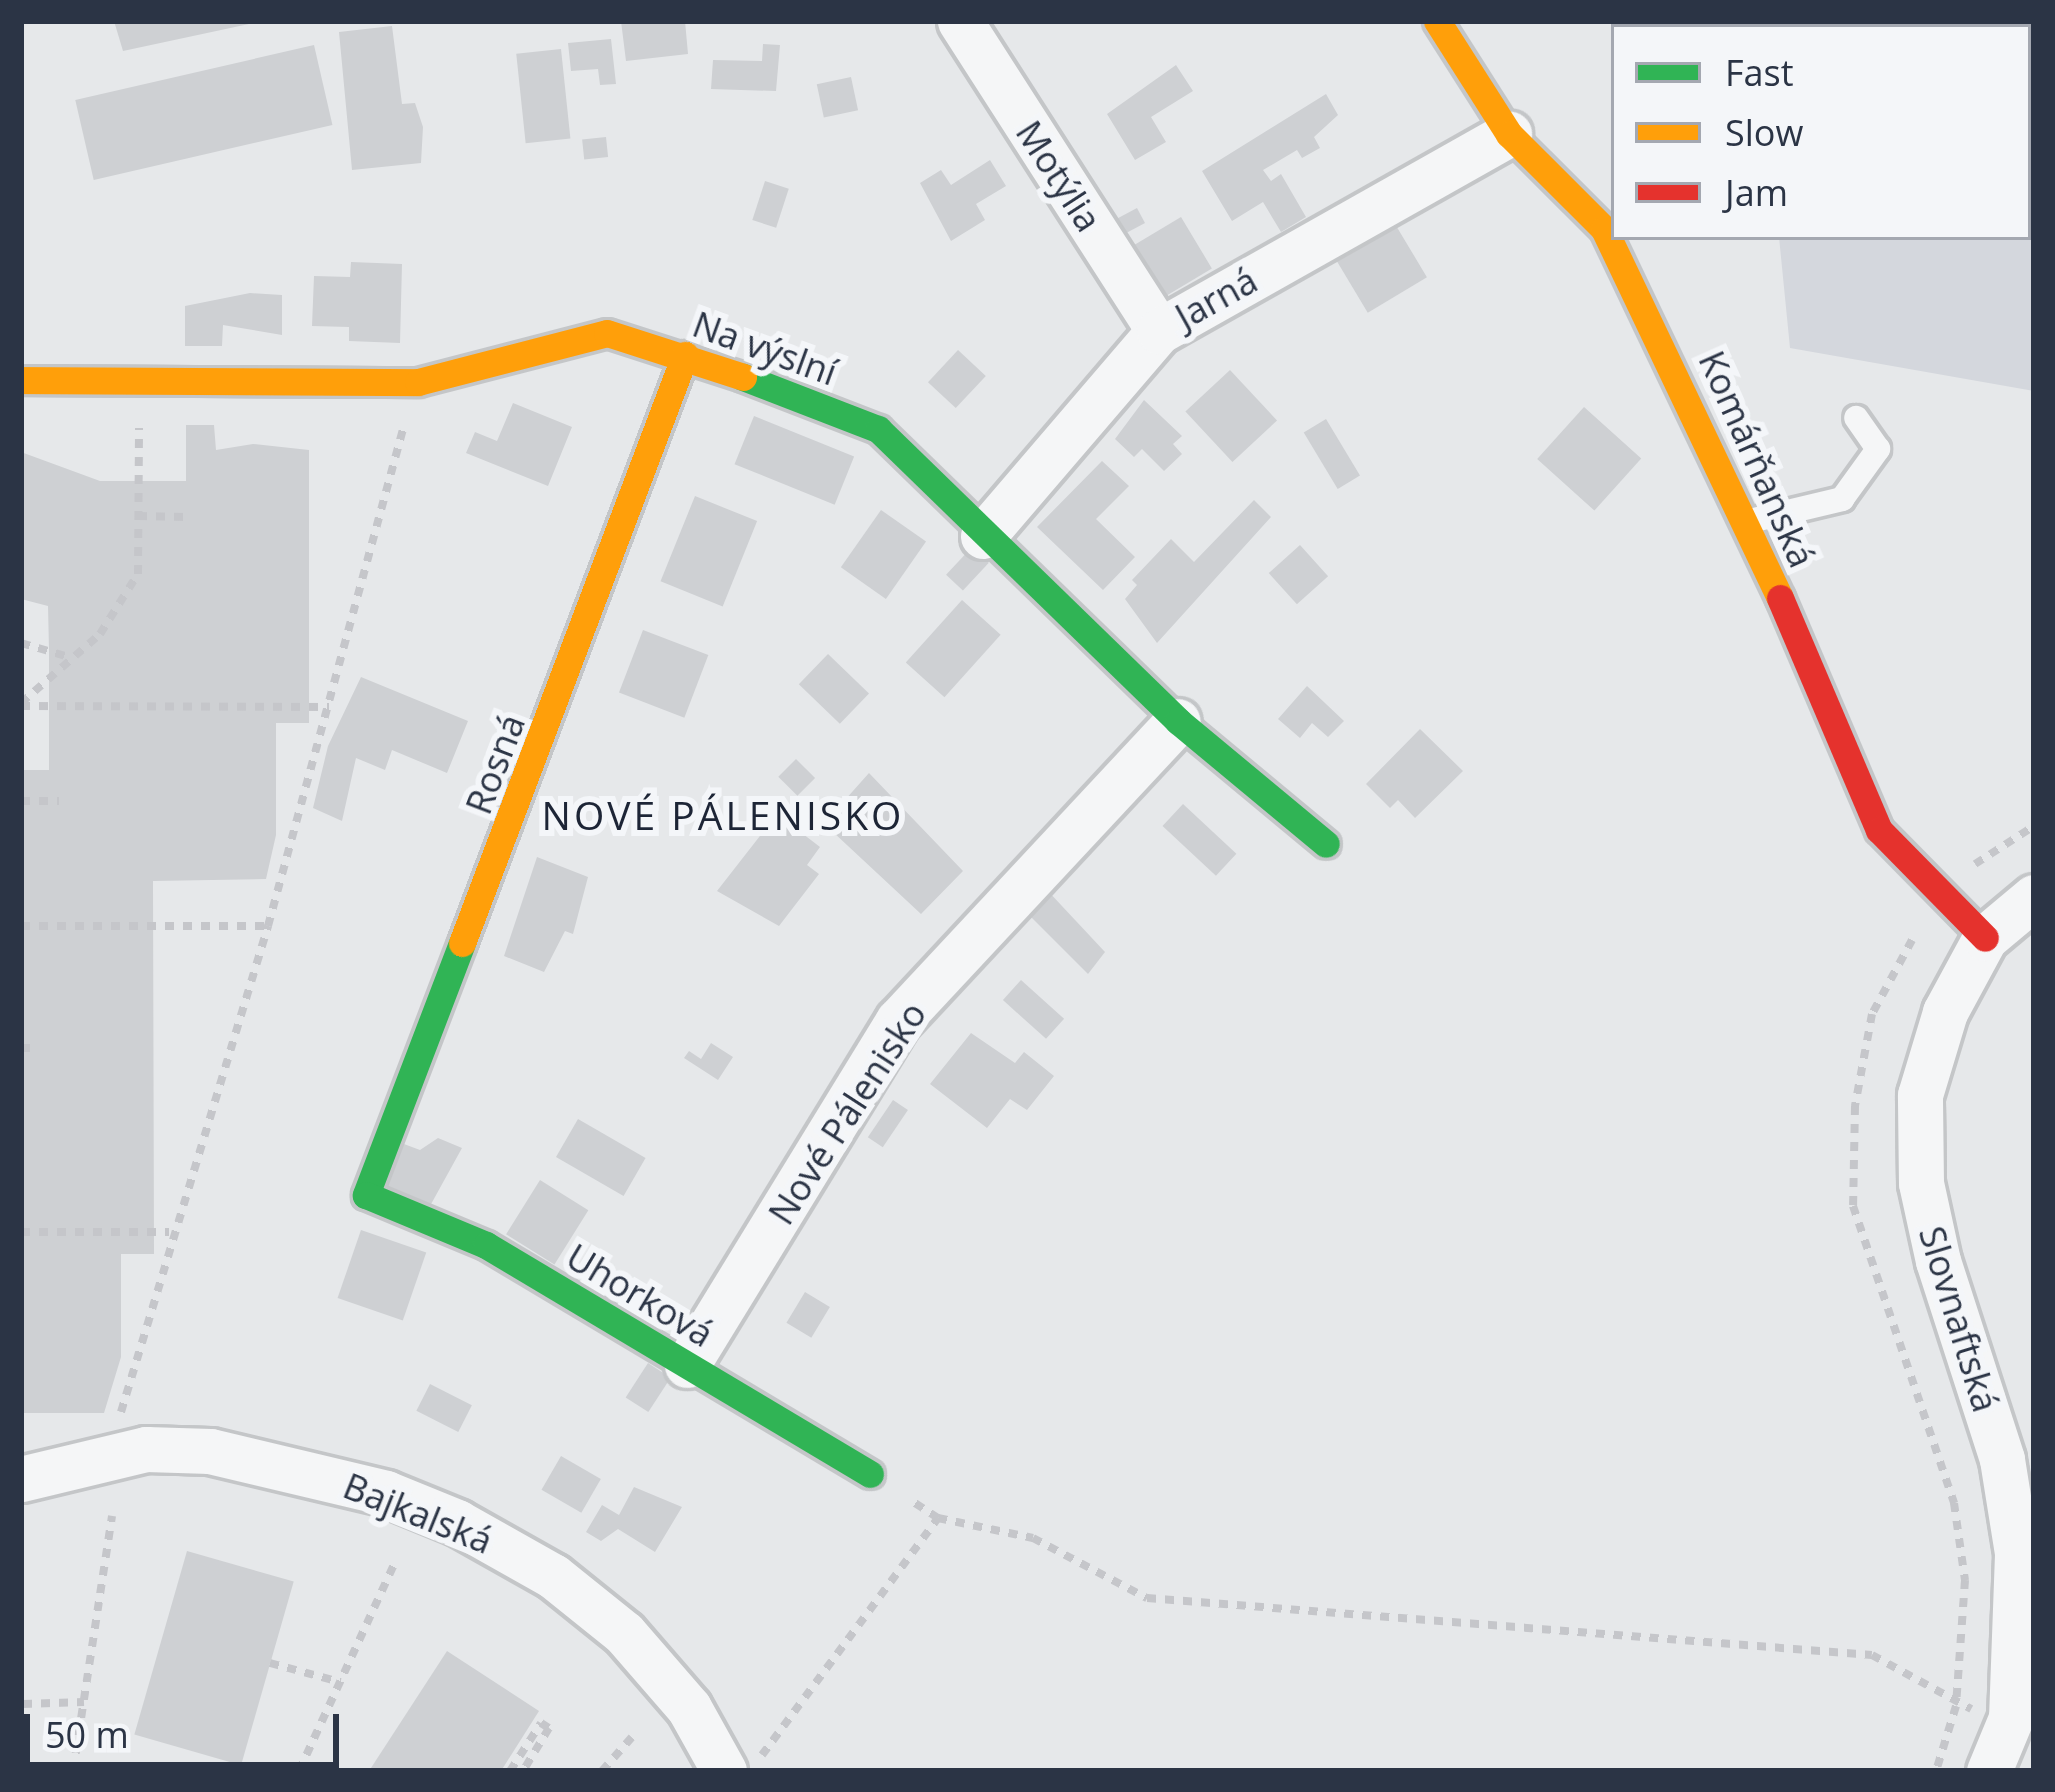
<!DOCTYPE html>
<html>
<head>
<meta charset="utf-8">
<style>
  body { margin:0 }
  #map { position:relative; width:2055px; height:1792px; overflow:hidden; background:#e6e8ea; font-family:"Open Sans",sans-serif }
  div>[style] { position:absolute }
  [style*='--x'] { left:calc(var(--x)*1px); top:calc(var(--y)*1px); width:calc(var(--w)*1px); rotate:calc(var(--a)*1deg) }
  .built>* { inset:0; background:#d4d7dd }
  .building>* { inset:0; background:#ced0d3; transform-origin:0 0 }
  .path>* { height:8px; margin-top:-4px; transform-origin:0; background:repeating-linear-gradient(90deg,#c5c6ca 0 9px,transparent 0 18px) }
  .roads { filter:drop-shadow(3px 0 #c4c6c8) drop-shadow(-3px 0 #c4c6c8) drop-shadow(0 3px #c4c6c8) drop-shadow(0 -3px #c4c6c8) }
  .lane>* { height:24px; margin:-12px; padding:0 12px; transform-origin:12px; border-radius:12px; background:#f5f6f7 }
  .street>* { height:45px; margin:-22.5px; padding:0 22.5px; transform-origin:22.5px; border-radius:22.5px; background:#f5f6f7 }
  .fast>* { height:27px; margin:-13.5px; padding:0 13.5px; transform-origin:13.5px; border-radius:13.5px; background:#30b455 }
  .slow>* { height:27px; margin:-13.5px; padding:0 13.5px; transform-origin:13.5px; border-radius:13.5px; background:#ff9f0a }
  .jam>* { height:27px; margin:-13.5px; padding:0 13.5px; transform-origin:13.5px; border-radius:13.5px; background:#e5322d }
  span { translate:-50% -50%; white-space:nowrap; text-align:center; line-height:1.15; -webkit-text-stroke:12px #f4f6f9; paint-order:stroke }
  .street-label { font-size:36px; color:#2b3445 }
  .neighbourhood-label { font-size:39px; color:#1d2536; letter-spacing:3px }
  .frame { position:absolute; inset:0; border:24px solid #2b3445; pointer-events:none }
  .legend { position:absolute; left:1611px; top:24px; width:420px; height:216px; box-sizing:border-box; background:#f4f6f9; border:3px solid #a4a8b1; margin:0; padding:15px 21px; list-style:none; font-size:36px; color:#2b3445 }
  .legend li { display:flex; align-items:center; gap:24px; height:60px }
  .legend b { width:60px; border:3px solid #a4a8b1 }
  .scale { position:absolute; left:24px; top:1714px; width:315px; height:54px; box-sizing:border-box; border:6px solid #2b3445; border-top:0; padding-left:15px; font-size:36px; line-height:42px; white-space:nowrap; color:#2b3445; -webkit-text-stroke:9px #f4f6f9; paint-order:stroke }
</style>
</head>
<body>
<div id="map">
  <div class="built">
    <div style="clip-path:polygon(1749px 21px,2034px 21px,2034px 391px,1790px 348px,1779px 237px,2028px 237px,2028px 27px)"></div>
  </div>
  <div class="building">
    <div style="clip-path:polygon(114px 21px,249px 21px,249px 24px,123px 51px)"></div>
    <div style="clip-path:polygon(621px 21px,685px 21px,688px 54px,626px 61px)"></div>
    <div style="clip-path:polygon(392px 26px,402px 104px,415px 103px,423px 127px,421px 163px,352px 170px,339px 32px)"></div>
    <div style="clip-path:polygon(611px 39px,616px 84px,600px 85px,598px 69px,571px 71px,568px 43px)"></div>
    <div style="clip-path:polygon(763px 44px,780px 45px,776px 91px,711px 89px,713px 60px,762px 61px)"></div>
    <div style="left:314px;top:45px;width:82px;height:245px;rotate:77deg"></div>
    <div style="left:561px;top:49px;width:90px;height:45px;rotate:84deg"></div>
    <div style="clip-path:polygon(1176px 65px,1193px 91px,1151px 117px,1166px 142px,1135px 160px,1107px 114px)"></div>
    <div style="left:851px;top:77px;width:34px;height:35px;rotate:78deg"></div>
    <div style="clip-path:polygon(1326px 94px,1338px 115px,1314px 137px,1320px 148px,1302px 158px,1297px 150px,1263px 170px,1271px 181px,1281px 174px,1306px 217px,1281px 232px,1263px 202px,1232px 221px,1202px 171px)"></div>
    <div style="left:606px;top:137px;width:20px;height:24px;rotate:84deg"></div>
    <div style="clip-path:polygon(990px 160px,1006px 186px,976px 204px,985px 220px,951px 241px,920px 183px,941px 170px,951px 185px)"></div>
    <div style="left:765px;top:181px;width:25px;height:41px;rotate:18deg"></div>
    <div style="left:1137px;top:208px;width:17px;height:34px;rotate:62deg"></div>
    <div style="left:1181px;top:217px;width:60px;height:58px;rotate:59deg"></div>
    <div style="left:1395px;top:224px;width:62px;height:69px;rotate:59deg"></div>
    <div style="clip-path:polygon(351px 262px,402px 264px,400px 343px,349px 341px,349px 327px,312px 326px,314px 276px,350px 277px)"></div>
    <div style="clip-path:polygon(250px 293px,282px 295px,282px 335px,223px 325px,222px 346px,185px 346px,185px 306px)"></div>
    <div style="left:958px;top:350px;width:38px;height:44px;rotate:43deg"></div>
    <div style="left:1230px;top:370px;width:69px;height:61px;rotate:47deg"></div>
    <div style="clip-path:polygon(1144px 400px,1182px 436px,1173px 444px,1182px 454px,1164px 471px,1142px 449px,1134px 457px,1115px 439px)"></div>
    <div style="clip-path:polygon(513px 403px,572px 427px,548px 486px,466px 453px,475px 432px,497px 441px)"></div>
    <div style="left:1584px;top:407px;width:77px;height:70px;rotate:42deg"></div>
    <div style="left:754px;top:416px;width:108px;height:52px;rotate:22deg"></div>
    <div style="left:1326px;top:419px;width:66px;height:26px;rotate:59deg"></div>
    <div style="clip-path:polygon(186px 425px,214px 425px,216px 450px,253px 444px,309px 450px,309px 723px,276px 723px,276px 835px,266px 879px,153px 881px,154px 1254px,121px 1254px,121px 1357px,104px 1413px,21px 1413px,21px 770px,49px 770px,49px 650px,48px 606px,21px 599px,21px 452px,100px 481px,186px 481px)"></div>
    <div style="clip-path:polygon(1102px 461px,1129px 486px,1096px 519px,1135px 557px,1103px 590px,1037px 527px)"></div>
    <div style="left:695px;top:496px;width:67px;height:92px;rotate:22deg"></div>
    <div style="clip-path:polygon(1254px 500px,1271px 517px,1157px 643px,1125px 599px,1137px 585px,1132px 580px,1171px 539px,1194px 562px)"></div>
    <div style="left:881px;top:510px;width:55px;height:70px;rotate:35deg"></div>
    <div style="left:1300px;top:545px;width:42px;height:42px;rotate:48deg"></div>
    <div style="left:972px;top:547px;width:23px;height:38px;rotate:43deg"></div>
    <div style="left:962px;top:600px;width:52px;height:84px;rotate:42deg"></div>
    <div style="left:643px;top:630px;width:70px;height:67px;rotate:21deg"></div>
    <div style="left:828px;top:654px;width:57px;height:42px;rotate:44deg"></div>
    <div style="clip-path:polygon(361px 677px,468px 721px,447px 773px,392px 750px,385px 770px,356px 758px,342px 821px,313px 808px,328px 746px)"></div>
    <div style="clip-path:polygon(1307px 686px,1344px 721px,1328px 737px,1312px 723px,1300px 738px,1278px 719px)"></div>
    <div style="clip-path:polygon(1420px 729px,1463px 771px,1415px 818px,1398px 800px,1390px 808px,1366px 784px)"></div>
    <div style="left:796px;top:759px;width:27px;height:25px;rotate:45deg"></div>
    <div style="clip-path:polygon(869px 773px,963px 871px,921px 914px,833px 832px,845px 820px,836px 810px)"></div>
    <div style="left:1183px;top:804px;width:73px;height:30px;rotate:43deg"></div>
    <div style="clip-path:polygon(777px 814px,820px 847px,807px 865px,819px 874px,779px 926px,717px 891px)"></div>
    <div style="clip-path:polygon(537px 857px,588px 877px,573px 934px,565px 931px,544px 972px,504px 956px)"></div>
    <div style="clip-path:polygon(1047px 890px,1105px 952px,1088px 974px,1026px 912px)"></div>
    <div style="left:1021px;top:980px;width:58px;height:27px;rotate:42deg"></div>
    <div style="clip-path:polygon(971px 1033px,1015px 1063px,1024px 1052px,1054px 1076px,1027px 1110px,1010px 1099px,987px 1128px,930px 1084px)"></div>
    <div style="clip-path:polygon(711px 1043px,733px 1057px,718px 1080px,684px 1058px,689px 1051px,701px 1059px)"></div>
    <div style="left:893px;top:1100px;width:18px;height:45px;rotate:34deg"></div>
    <div style="left:578px;top:1119px;width:78px;height:44px;rotate:30deg"></div>
    <div style="clip-path:polygon(438px 1138px,462px 1148px,430px 1206px,381px 1186px,404px 1144px,420px 1150px)"></div>
    <div style="left:540px;top:1180px;width:57px;height:64px;rotate:32deg"></div>
    <div style="left:361px;top:1230px;width:69px;height:72px;rotate:19deg"></div>
    <div style="left:805px;top:1292px;width:29px;height:36px;rotate:31deg"></div>
    <div style="left:648px;top:1363px;width:27px;height:41px;rotate:33deg"></div>
    <div style="left:430px;top:1384px;width:47px;height:30px;rotate:27deg"></div>
    <div style="left:561px;top:1456px;width:46px;height:39px;rotate:30deg"></div>
    <div style="clip-path:polygon(634px 1487px,682px 1507px,655px 1552px,618px 1529px,601px 1541px,586px 1532px,602px 1505px,619px 1515px)"></div>
    <div style="left:187px;top:1551px;width:111px;height:191px;rotate:16deg"></div>
    <div style="clip-path:polygon(447px 1651px,539px 1711px,501px 1771px,369px 1771px)"></div>
  </div>
  <div class="path">
    <div style="--x:138;--y:516;--w:48;--a:1.2"></div>
    <div style="--x:21;--y:643;--w:50;--a:16.3"></div>
    <div style="--x:21;--y:703;--w:105;--a:-41.1"></div>
    <div style="--x:100;--y:634;--w:71;--a:-57.7"></div>
    <div style="--x:138;--y:574;--w:146;--a:-89.6"></div>
    <div style="--x:21;--y:706;--w:308;--a:0.2"></div>
    <div style="--x:21;--y:801;--w:38;--a:0"></div>
    <div style="--x:1975;--y:864;--w:70;--a:-32.8"></div>
    <div style="--x:21;--y:926;--w:247;--a:0"></div>
    <div style="--x:1912;--y:940;--w:84;--a:118.4"></div>
    <div style="--x:1872;--y:1014;--w:94;--a:100.5"></div>
    <div style="--x:1855;--y:1106;--w:100;--a:91.1"></div>
    <div style="--x:1853;--y:1206;--w:314;--a:71.2"></div>
    <div style="--x:1954;--y:1503;--w:78;--a:81.9"></div>
    <div style="--x:1965;--y:1580;--w:126;--a:94.1"></div>
    <div style="--x:1956;--y:1706;--w:68;--a:107.1"></div>
    <div style="--x:21;--y:1048;--w:9;--a:0"></div>
    <div style="--x:21;--y:1232;--w:148;--a:0"></div>
    <div style="--x:121;--y:1412;--w:508;--a:-73.17"></div>
    <div style="--x:268;--y:926;--w:515;--a:-74.8"></div>
    <div style="--x:938;--y:1518;--w:97;--a:11.9"></div>
    <div style="--x:1033;--y:1538;--w:129;--a:27.8"></div>
    <div style="--x:1147;--y:1598;--w:727;--a:4.5"></div>
    <div style="--x:1872;--y:1655;--w:113;--a:28.6"></div>
    <div style="--x:270;--y:1663;--w:73;--a:15.2"></div>
    <div style="--x:23;--y:1704;--w:61;--a:-1.9"></div>
    <div style="--x:762;--y:1755;--w:295;--a:-53.4"></div>
    <div style="--x:938;--y:1518;--w:31;--a:-147"></div>
    <div style="--x:73;--y:1771;--w:258;--a:-81.3"></div>
    <div style="--x:299;--y:1771;--w:228;--a:-65.3"></div>
    <div style="--x:510;--y:1771;--w:57;--a:-57.1"></div>
    <div style="--x:541;--y:1723;--w:9;--a:32"></div>
    <div style="--x:549;--y:1728;--w:50;--a:121.2"></div>
    <div style="--x:602;--y:1771;--w:45;--a:-48.6"></div>
  </div>
  <div class="roads">
    <div class="lane">
      <div style="--x:1750;--y:521;--w:95;--a:-13.4"></div>
      <div style="--x:1842;--y:499;--w:62;--a:-54.2"></div>
      <div style="--x:1878;--y:449;--w:38;--a:-125"></div>
    </div>
    <div class="street">
      <div style="--x:960;--y:21;--w:368;--a:57.3"></div>
      <div style="--x:983;--y:536;--w:270;--a:-49.4"></div>
      <div style="--x:1159;--y:331;--w:402;--a:-29.4"></div>
      <div style="--x:687;--y:1365;--w:404;--a:-58.5"></div>
      <div style="--x:898;--y:1021;--w:410;--a:-47"></div>
      <div style="--x:21;--y:1479;--w:129;--a:-13.5"></div>
      <div style="--x:146;--y:1449;--w:64;--a:1.8"></div>
      <div style="--x:210;--y:1451;--w:181;--a:13.4"></div>
      <div style="--x:386;--y:1493;--w:77;--a:22.2"></div>
      <div style="--x:457;--y:1522;--w:110;--a:29.4"></div>
      <div style="--x:553;--y:1576;--w:91;--a:38.8"></div>
      <div style="--x:624;--y:1633;--w:99;--a:49.1"></div>
      <div style="--x:689;--y:1708;--w:72;--a:60.9"></div>
      <div style="--x:1989;--y:1771;--w:57;--a:-67.5"></div>
      <div style="--x:2011;--y:1718;--w:165;--a:-87.9"></div>
      <div style="--x:2017;--y:1553;--w:95;--a:-99.1"></div>
      <div style="--x:2002;--y:1459;--w:208;--a:-107.9"></div>
      <div style="--x:1938;--y:1261;--w:80;--a:-102.3"></div>
      <div style="--x:1921;--y:1183;--w:88;--a:-90.7"></div>
      <div style="--x:1920;--y:1095;--w:87;--a:-73.2"></div>
      <div style="--x:1945;--y:1012;--w:84;--a:-61.6"></div>
      <div style="--x:1985;--y:938;--w:64;--a:-39.9"></div>
    </div>
    <div class="fast">
      <div style="--x:743;--y:377;--w:145;--a:21.1"></div>
      <div style="--x:878;--y:429;--w:419;--a:44.2"></div>
      <div style="--x:1178;--y:721;--w:192;--a:39.7"></div>
      <div style="--x:462;--y:943;--w:270;--a:110.9"></div>
      <div style="--x:366;--y:1195;--w:130;--a:22.6"></div>
      <div style="--x:486;--y:1245;--w:447;--a:30.8"></div>
    </div>
    <div class="slow">
      <div style="--x:1437;--y:21;--w:134;--a:57.5"></div>
      <div style="--x:1509;--y:134;--w:134;--a:45"></div>
      <div style="--x:1604;--y:229;--w:409;--a:64.5"></div>
      <div style="--x:21;--y:380;--w:397;--a:0.3"></div>
      <div style="--x:418;--y:382;--w:195;--a:-14.5"></div>
      <div style="--x:607;--y:333;--w:143;--a:17.9"></div>
      <div style="--x:462;--y:943;--w:629;--a:-69.23"></div>
    </div>
    <div class="jam">
      <div style="--x:1780;--y:598;--w:252;--a:66.9"></div>
      <div style="--x:1879;--y:830;--w:151;--a:45.5"></div>
    </div>
  </div>
  <div class="street-label">
    <span style="left:1059px;top:176px;rotate:57deg">Motýlia</span>
    <span style="left:1216px;top:298px;rotate:-29deg">Jarná</span>
    <span style="left:765px;top:348px;rotate:20deg">Na výslní</span>
    <span style="left:1757px;top:459px;rotate:66deg">Komárňanská</span>
    <span style="left:495px;top:764px;rotate:-69deg">Rosná</span>
    <span style="left:847px;top:1113px;rotate:-57deg">Nové Pálenisko</span>
    <span style="left:640px;top:1295px;rotate:31deg">Uhorková</span>
    <span style="left:1959px;top:1319px;rotate:73deg">Slovnaftská</span>
    <span style="left:418px;top:1513px;rotate:22deg">Bajkalská</span>
  </div>
  <div class="neighbourhood-label">
    <span style="left:723px;top:815px">NOVÉ PÁLENISKO</span>
  </div>
  <div class="frame"></div>
  <ul class="legend">
  <li><b style="height:15px;background:#30b455"></b>Fast</li>
  <li><b style="height:15px;background:#ff9f0a"></b>Slow</li>
  <li><b style="height:15px;background:#e5322d"></b>Jam</li>
  </ul>
  <div class="scale">50 m</div>
</div>
</body>
</html>
